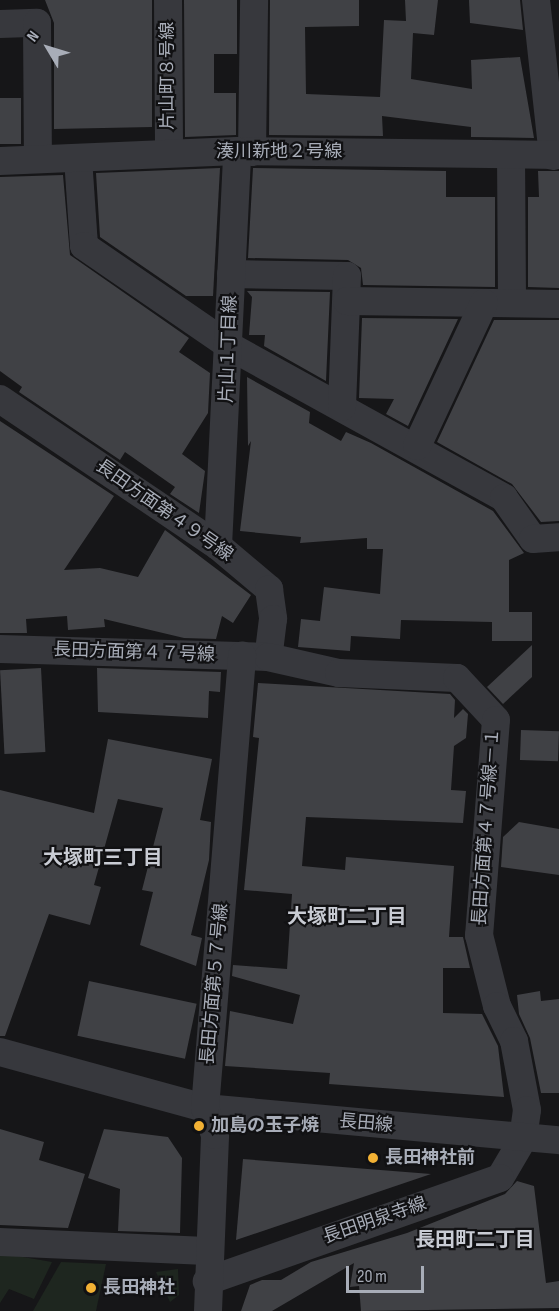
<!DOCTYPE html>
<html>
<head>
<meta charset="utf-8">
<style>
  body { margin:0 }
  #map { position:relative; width:559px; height:1311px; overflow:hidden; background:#161618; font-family:"Sofia Sans Condensed","Noto Sans JP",sans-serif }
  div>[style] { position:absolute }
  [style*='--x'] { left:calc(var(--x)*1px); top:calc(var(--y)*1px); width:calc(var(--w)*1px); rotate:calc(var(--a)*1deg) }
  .green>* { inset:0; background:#1e261f }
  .building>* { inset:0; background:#404145; transform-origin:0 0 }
  .minor>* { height:28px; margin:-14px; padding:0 14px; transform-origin:14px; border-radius:14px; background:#37383d }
  .dots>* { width:16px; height:16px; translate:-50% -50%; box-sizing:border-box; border:3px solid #111113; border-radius:50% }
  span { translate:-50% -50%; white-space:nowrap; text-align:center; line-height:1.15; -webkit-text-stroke:4.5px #111113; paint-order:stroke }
  .street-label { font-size:18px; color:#a8adb8 }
  .poi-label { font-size:18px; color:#a8adb8; font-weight:700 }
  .left { translate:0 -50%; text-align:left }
  .neighbourhood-label { font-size:20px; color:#c9ccd4; font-weight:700 }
  .north { position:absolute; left:18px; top:18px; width:60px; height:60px; -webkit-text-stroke:4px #111113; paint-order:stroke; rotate:308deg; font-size:16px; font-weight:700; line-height:24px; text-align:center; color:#a8adb8 }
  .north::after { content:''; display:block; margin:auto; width:21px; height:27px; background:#a8adb8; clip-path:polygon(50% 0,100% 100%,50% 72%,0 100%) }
  .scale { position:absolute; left:346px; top:1266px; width:78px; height:27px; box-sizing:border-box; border:3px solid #a8adb8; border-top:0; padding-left:8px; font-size:18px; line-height:21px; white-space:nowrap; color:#a8adb8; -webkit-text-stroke:4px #111113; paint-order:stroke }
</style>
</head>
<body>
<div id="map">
  <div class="green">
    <div style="clip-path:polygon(0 1253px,52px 1262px,34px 1299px,9px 1289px,0 1303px)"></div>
    <div style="clip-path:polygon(61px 1262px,106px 1264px,96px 1311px,33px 1311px)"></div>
    <div style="clip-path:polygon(178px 1269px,179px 1295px,170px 1302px,156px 1272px)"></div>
  </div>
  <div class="building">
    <div style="clip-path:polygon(45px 0,152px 0,152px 127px,54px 129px,54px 23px)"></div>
    <div style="clip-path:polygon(184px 0,237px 0,237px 54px,214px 54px,214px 93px,236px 93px,236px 135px,185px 137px)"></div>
    <div style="clip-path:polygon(270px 0,359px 0,359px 26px,305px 27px,306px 94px,380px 97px,384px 20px,406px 21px,405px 0,438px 0,434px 35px,413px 33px,411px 79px,472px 89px,471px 60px,520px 57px,534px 138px,471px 137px,471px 127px,382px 116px,383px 136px,269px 135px)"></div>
    <div style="clip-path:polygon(469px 0,520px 0,523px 30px,470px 23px)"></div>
    <div style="left:21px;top:98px;width:46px;height:21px;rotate:90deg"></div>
    <div style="clip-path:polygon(220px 168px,213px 296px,186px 296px,100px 237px,96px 173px)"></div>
    <div style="clip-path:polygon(253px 168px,446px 171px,446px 197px,495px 197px,495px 287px,363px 285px,361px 268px,348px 260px,248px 258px)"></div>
    <div style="clip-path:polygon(538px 171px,559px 171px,559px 288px,528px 287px,528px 197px,539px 197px)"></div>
    <div style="clip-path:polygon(63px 175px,70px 255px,189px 338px,179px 352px,210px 373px,208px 413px,182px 454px,205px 471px,199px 513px,170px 494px,175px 487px,125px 452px,120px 460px,19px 392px,22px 387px,0 371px,0 177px)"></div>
    <div style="clip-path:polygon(247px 291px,330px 292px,326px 381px,264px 346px,265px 335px,249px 335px,252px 297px)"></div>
    <div style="clip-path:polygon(362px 318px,458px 319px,408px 426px,386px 414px,394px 399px,359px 398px)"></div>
    <div style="clip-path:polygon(494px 320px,559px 320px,559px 521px,541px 522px,512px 484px,437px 442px)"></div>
    <div style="clip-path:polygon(247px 377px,310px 412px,309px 423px,341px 441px,346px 432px,371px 443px,493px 511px,524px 553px,509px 560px,509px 612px,532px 612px,532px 641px,492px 641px,492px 622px,401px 620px,400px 639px,351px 636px,350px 651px,298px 647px,301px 619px,320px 621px,324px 587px,380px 594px,383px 549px,367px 549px,367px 538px,300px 543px,301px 537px,240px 531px,251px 441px,248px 446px)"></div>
    <div style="clip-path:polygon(0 421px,114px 496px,64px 570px,100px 568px,138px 577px,165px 530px,251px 595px,233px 623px,222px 616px,216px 639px,184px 638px,104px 619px,105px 627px,68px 630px,67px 616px,26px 619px,27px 633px,0 633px)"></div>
    <div style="clip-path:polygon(532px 645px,532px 677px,503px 704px,487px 687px)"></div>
    <div style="left:41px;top:668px;width:84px;height:41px;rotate:87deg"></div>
    <div style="clip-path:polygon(97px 668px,221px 672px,220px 692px,209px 691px,208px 718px,98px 712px)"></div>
    <div style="clip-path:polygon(258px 683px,450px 694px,455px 700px,454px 718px,463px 709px,468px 714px,466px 738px,454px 746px,451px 790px,466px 791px,463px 823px,306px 817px,302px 866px,345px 870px,346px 857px,454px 866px,449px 937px,463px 937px,470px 968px,443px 968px,443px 1013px,482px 1014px,498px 1046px,504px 1097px,329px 1084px,330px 1073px,225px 1066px,230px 1011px,293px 1024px,300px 995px,232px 976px,233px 965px,287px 969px,292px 894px,244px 890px,259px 738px,253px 737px)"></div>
    <div style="left:521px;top:730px;width:38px;height:30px;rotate:2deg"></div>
    <div style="clip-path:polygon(108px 739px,212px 759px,200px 820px,211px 822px,209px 860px,191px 935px,202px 938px,196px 966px,140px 945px,153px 892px,142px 890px,163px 808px,118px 799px,94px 885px,101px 887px,90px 925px,49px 914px,5px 1036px,0 1036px,0 790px,94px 813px)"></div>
    <div style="clip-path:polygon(519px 822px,559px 829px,559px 875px,501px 867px,503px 837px)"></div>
    <div style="left:89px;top:981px;width:110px;height:56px;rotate:12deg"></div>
    <div style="clip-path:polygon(540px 991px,541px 1001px,559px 999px,559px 1093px,541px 1093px,530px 1038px,519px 1014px,517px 995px)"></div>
    <div style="clip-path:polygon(0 1129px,44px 1142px,39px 1160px,85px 1174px,68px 1228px,0 1225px)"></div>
    <div style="clip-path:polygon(104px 1129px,168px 1137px,182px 1158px,180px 1233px,118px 1231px,120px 1189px,88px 1178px)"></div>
    <div style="clip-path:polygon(243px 1159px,431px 1174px,236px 1240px)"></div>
    <div style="clip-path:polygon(517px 1181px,534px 1186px,546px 1283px,559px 1281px,559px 1308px,361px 1311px,359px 1286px,350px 1287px,354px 1263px,272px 1311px,241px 1311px,250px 1285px,262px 1280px,281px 1280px,311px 1262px,407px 1233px,505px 1194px)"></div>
  </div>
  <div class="minor">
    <div style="--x:168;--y:0;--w:153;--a:89.6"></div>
    <div style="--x:536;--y:0;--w:157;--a:83.8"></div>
    <div style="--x:0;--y:24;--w:37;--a:-2"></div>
    <div style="--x:37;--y:23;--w:136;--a:89.6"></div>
    <div style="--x:252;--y:152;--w:152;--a:-89.2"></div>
    <div style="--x:511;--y:155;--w:148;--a:89.6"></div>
    <div style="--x:78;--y:158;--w:88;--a:86.1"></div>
    <div style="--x:84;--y:246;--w:178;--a:34.5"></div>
    <div style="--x:231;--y:347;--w:312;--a:28.9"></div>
    <div style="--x:504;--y:498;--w:50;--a:54.7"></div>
    <div style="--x:533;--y:539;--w:26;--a:-4"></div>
    <div style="--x:0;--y:161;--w:237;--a:-2.4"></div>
    <div style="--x:237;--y:151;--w:322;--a:0.7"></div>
    <div style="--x:231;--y:274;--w:116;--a:1"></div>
    <div style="--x:347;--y:276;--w:131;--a:92.2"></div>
    <div style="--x:347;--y:301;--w:212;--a:0.8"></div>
    <div style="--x:0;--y:399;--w:263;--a:34"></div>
    <div style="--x:218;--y:546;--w:67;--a:40.1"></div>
    <div style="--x:269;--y:589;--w:30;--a:82"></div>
    <div style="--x:273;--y:619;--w:38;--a:97"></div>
    <div style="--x:417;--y:446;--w:158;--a:-64.9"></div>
    <div style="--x:218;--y:546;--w:395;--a:-87.2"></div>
    <div style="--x:0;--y:649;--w:268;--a:1.7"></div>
    <div style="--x:268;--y:657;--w:73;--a:12.7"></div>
    <div style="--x:339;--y:673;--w:118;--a:2.4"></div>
    <div style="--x:457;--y:678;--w:57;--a:47.1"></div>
    <div style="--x:496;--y:720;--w:216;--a:94.5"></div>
    <div style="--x:479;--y:935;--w:73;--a:75.8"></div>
    <div style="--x:497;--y:1006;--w:39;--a:64"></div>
    <div style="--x:514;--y:1041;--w:70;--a:79.3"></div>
    <div style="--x:527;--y:1110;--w:29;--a:98"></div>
    <div style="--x:523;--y:1139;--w:45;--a:120.5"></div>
    <div style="--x:500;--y:1178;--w:311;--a:160.6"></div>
    <div style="--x:0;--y:1052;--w:213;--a:15.3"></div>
    <div style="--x:205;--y:1108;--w:355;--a:5.2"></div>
    <div style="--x:0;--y:1242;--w:207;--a:2.5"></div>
    <div style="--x:208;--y:1311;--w:176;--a:-87.7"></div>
    <div style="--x:215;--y:1135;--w:29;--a:-110"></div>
    <div style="--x:205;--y:1108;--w:454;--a:-85.3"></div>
  </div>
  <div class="dots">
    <div style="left:199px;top:1126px;background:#f2b134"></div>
    <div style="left:373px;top:1158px;background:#f2b134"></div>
    <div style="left:91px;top:1288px;background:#f2b134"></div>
  </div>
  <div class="street-label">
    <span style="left:168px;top:76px;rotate:-90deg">片山町８号線</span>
    <span style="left:279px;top:152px">湊川新地２号線</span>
    <span style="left:229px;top:349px;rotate:-88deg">片山１丁目線</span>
    <span style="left:164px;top:511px;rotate:35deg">長田方面第４９号線</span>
    <span style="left:134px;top:653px;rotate:2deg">長田方面第４７号線</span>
    <span style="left:487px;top:827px;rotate:-86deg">長田方面第４７号線－１</span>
    <span style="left:215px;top:984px;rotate:-85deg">長田方面第５７号線</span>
    <span style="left:366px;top:1124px;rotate:5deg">長田線</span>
    <span style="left:375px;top:1221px;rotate:-19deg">長田明泉寺線</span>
  </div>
  <div class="poi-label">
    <span class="left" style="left:211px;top:1126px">加島の玉子焼</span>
    <span class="left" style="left:385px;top:1158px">長田神社前</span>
    <span class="left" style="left:103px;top:1288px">長田神社</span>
  </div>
  <div class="neighbourhood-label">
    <span style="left:103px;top:858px">大塚町三丁目</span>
    <span style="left:347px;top:917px">大塚町二丁目</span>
    <span style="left:475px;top:1240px">長田町二丁目</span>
  </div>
  <div class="north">N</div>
  <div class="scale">20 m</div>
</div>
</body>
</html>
